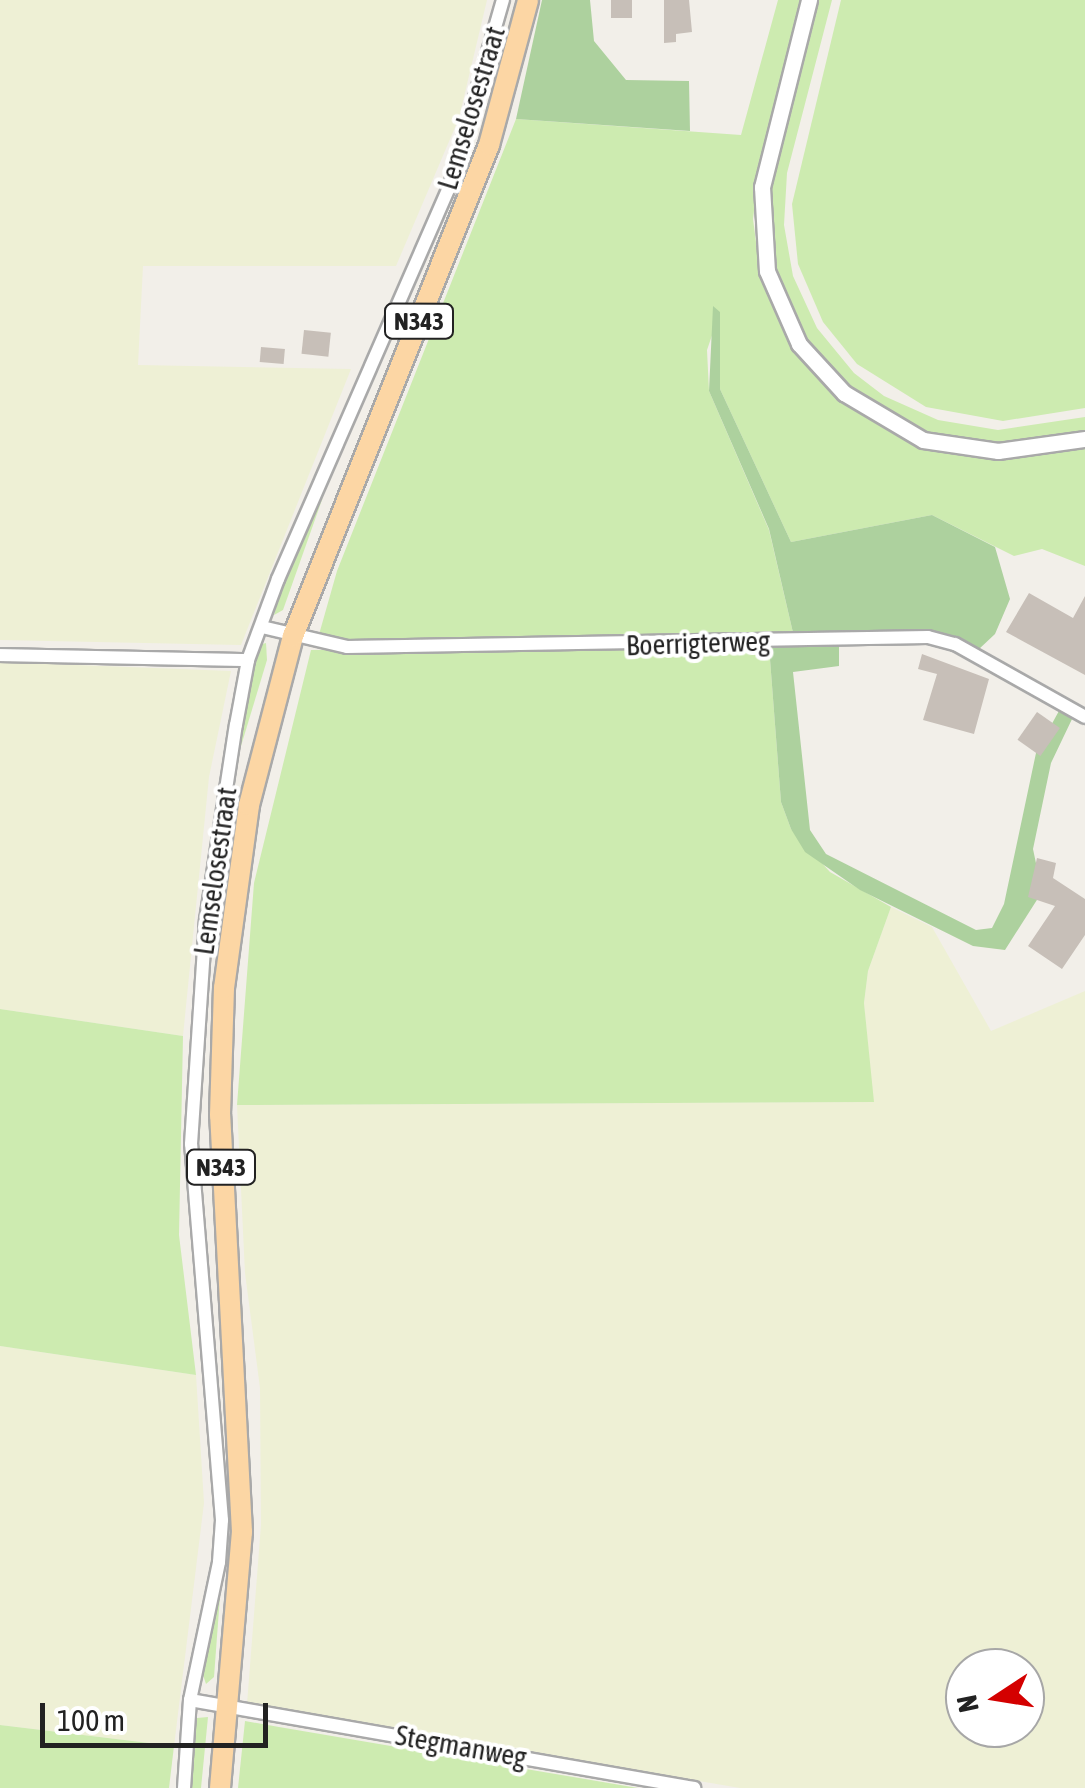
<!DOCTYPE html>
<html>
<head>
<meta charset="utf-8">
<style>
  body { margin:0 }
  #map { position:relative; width:1085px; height:1788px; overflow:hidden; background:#f2efe9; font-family:"Asap Condensed",sans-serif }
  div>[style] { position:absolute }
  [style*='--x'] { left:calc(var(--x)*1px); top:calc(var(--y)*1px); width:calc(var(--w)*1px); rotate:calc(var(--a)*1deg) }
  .farmland>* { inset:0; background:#eef0d5 }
  .grass>* { inset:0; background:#cdebb0 }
  .forest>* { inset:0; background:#add19e }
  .building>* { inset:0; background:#c7bfb8; transform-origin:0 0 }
  .roads { filter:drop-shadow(2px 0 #a9a9a9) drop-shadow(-2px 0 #a9a9a9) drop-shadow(0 2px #a9a9a9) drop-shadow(0 -2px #a9a9a9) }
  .minor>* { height:12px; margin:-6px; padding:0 6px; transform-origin:6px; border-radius:6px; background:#fff }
  .tertiary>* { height:15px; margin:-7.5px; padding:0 7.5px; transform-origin:7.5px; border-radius:7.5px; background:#fff }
  .primary>* { height:20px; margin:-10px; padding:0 10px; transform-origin:10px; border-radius:10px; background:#fcd6a4 }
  span { translate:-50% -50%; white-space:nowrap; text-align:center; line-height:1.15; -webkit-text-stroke:8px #fff; paint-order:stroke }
  .shield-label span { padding:2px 8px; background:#fff; border:2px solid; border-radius:8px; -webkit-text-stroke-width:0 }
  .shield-label { font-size:25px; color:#222; font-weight:700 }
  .street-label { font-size:28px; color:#222 }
  .north { position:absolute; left:945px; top:1648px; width:100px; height:100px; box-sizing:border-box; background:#fff; border:2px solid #a7a7a7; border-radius:50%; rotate:258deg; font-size:28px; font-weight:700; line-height:40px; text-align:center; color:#222 }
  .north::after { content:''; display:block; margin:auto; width:35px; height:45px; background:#d40000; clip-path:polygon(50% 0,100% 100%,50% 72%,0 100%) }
  .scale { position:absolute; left:40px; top:1703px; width:228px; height:45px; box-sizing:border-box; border:5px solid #222; border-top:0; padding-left:12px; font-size:30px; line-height:35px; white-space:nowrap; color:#222; -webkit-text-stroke:8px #fff; paint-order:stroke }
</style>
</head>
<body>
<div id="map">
  <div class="farmland">
    <div style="clip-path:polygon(0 0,487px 0,459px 118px,396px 266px,143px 266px,138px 365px,351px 369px,241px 645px,0 640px)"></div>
    <div style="clip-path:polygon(0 662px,231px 671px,209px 777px,183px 1036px,0 1009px)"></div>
    <div style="clip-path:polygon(evenodd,891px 907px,932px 927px,991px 1031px,1085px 991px,1085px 1788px,740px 1788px,247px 1704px,261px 1525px,260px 1388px,245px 1273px,237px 1105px,873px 1102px,864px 1003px,868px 971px,891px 907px,965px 1668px,1025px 1668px,1025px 1728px,965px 1728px,965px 1668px)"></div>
    <div style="clip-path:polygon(0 1346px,196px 1375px,204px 1503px,174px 1746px,0 1725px)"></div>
  </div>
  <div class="grass">
    <div style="clip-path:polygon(778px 0,802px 0,761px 155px,753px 219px,758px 257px,782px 328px,830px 391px,904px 440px,995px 460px,1085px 447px,1085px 566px,1042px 549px,1014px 556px,932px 515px,791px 542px,720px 389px,720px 312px,707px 350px,709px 391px,769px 530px,794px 637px,349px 644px,318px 638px,337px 571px,516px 119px,741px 135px)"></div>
    <div style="clip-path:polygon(817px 0,832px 0,787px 173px,784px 225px,793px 276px,817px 328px,854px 373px,884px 396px,938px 420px,998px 430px,1085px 417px,1085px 433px,1016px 445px,924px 432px,843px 383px,805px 339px,779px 284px,768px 208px,774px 161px)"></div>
    <div style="clip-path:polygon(841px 0,1085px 0,1085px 408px,1003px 421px,926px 407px,857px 364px,823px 322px,798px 264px,792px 204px)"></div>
    <div style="clip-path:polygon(323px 497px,283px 610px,274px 615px,284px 577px)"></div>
    <div style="clip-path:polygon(266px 643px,267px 660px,238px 756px,256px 646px)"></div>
    <div style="clip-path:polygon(769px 646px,781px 802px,791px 829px,830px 872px,891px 907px,868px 971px,864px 1003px,874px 1102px,237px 1105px,254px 883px,311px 650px)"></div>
    <div style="clip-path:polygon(0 1009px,183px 1036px,179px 1235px,196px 1375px,0 1346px)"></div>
    <div style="clip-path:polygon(223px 1556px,214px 1677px,206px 1684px,201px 1669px)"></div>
    <div style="clip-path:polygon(208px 1717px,201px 1788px,190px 1788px,194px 1726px,197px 1718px)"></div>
    <div style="clip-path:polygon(245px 1721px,279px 1727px,638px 1788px,238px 1788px)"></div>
    <div style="clip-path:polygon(0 1725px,174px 1746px,169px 1788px,0 1788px)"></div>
  </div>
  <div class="forest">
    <div style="clip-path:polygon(542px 0,590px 0,594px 41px,626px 80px,689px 81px,690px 131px,516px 119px)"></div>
    <div style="clip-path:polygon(713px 306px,720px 312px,720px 389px,791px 542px,932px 515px,995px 547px,1010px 599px,995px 634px,978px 650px,904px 631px,794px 637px,769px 529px,709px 391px)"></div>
    <div style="clip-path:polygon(839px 641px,839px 666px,793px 672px,810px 830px,826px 854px,976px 930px,992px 928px,1004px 904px,1036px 753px,1060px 709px,1073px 717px,1051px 763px,1033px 849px,1042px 892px,1005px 950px,973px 946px,860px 890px,805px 852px,791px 829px,781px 802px,769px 646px)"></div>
  </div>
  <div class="building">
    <div style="left:611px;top:0;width:21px;height:18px"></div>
    <div style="clip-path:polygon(664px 0,689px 0,692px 32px,676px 34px,676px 42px,664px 43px)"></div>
    <div style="left:304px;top:330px;width:27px;height:24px;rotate:6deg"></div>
    <div style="left:261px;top:347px;width:24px;height:15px;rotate:5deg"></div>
    <div style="clip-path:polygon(1029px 593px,1073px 618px,1085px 596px,1085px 675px,1006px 632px)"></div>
    <div style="clip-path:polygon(922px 654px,989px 679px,974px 734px,923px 720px,937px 674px,918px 669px)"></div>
    <div style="left:1037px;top:712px;width:28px;height:34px;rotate:35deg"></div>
    <div style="clip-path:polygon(1037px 858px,1056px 863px,1053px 878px,1085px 899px,1085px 935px,1062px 969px,1028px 946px,1055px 906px,1028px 897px)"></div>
  </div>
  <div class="roads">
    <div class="minor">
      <div style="--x:262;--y:627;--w:87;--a:13.2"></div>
      <div style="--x:347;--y:647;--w:581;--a:-0.99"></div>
      <div style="--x:928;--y:637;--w:28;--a:15"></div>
      <div style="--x:955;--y:644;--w:149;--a:29.3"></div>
      <div style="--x:0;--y:655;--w:248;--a:1.2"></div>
      <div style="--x:190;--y:1700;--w:512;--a:9.9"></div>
      <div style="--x:184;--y:1788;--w:88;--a:-86.1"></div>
      <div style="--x:190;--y:1700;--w:141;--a:-78.1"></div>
      <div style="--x:219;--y:1562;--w:42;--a:-85.9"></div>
      <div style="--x:222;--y:1520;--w:377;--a:-94.7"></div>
      <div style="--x:191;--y:1144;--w:225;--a:-86.2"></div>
      <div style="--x:206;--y:920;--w:197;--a:-81.3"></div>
      <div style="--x:236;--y:725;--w:66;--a:-79.5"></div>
      <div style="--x:248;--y:660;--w:86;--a:-69.7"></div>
      <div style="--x:278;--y:579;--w:427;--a:-66.4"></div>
      <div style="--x:449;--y:188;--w:196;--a:-74"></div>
    </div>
    <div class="tertiary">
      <div style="--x:809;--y:0;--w:193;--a:104.1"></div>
      <div style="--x:762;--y:187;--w:84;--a:86.6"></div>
      <div style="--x:767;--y:271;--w:80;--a:66.3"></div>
      <div style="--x:799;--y:344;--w:67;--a:47.4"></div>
      <div style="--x:844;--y:393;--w:92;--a:30.7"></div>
      <div style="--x:923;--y:440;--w:76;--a:8.3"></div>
      <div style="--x:998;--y:451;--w:88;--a:-7.9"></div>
    </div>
    <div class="primary">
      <div style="--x:220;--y:1788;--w:257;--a:-85.1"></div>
      <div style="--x:242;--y:1532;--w:418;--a:-93"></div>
      <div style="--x:220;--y:1115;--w:127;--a:-88.2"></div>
      <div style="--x:224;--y:988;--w:185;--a:-82.2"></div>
      <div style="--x:249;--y:805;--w:175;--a:-75.4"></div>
      <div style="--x:293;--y:636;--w:529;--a:-68.24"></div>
      <div style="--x:489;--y:145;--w:150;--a:-74.9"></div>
    </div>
  </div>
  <div class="shield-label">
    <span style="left:419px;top:321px">N343</span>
    <span style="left:221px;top:1167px">N343</span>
  </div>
  <div class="street-label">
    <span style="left:471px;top:108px;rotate:-73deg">Lemselosestraat</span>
    <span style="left:698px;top:643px;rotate:-2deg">Boerrigterweg</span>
    <span style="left:215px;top:871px;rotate:-82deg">Lemselosestraat</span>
    <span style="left:461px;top:1746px;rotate:10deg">Stegmanweg</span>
  </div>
  <div class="north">N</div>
  <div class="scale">100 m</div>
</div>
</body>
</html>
